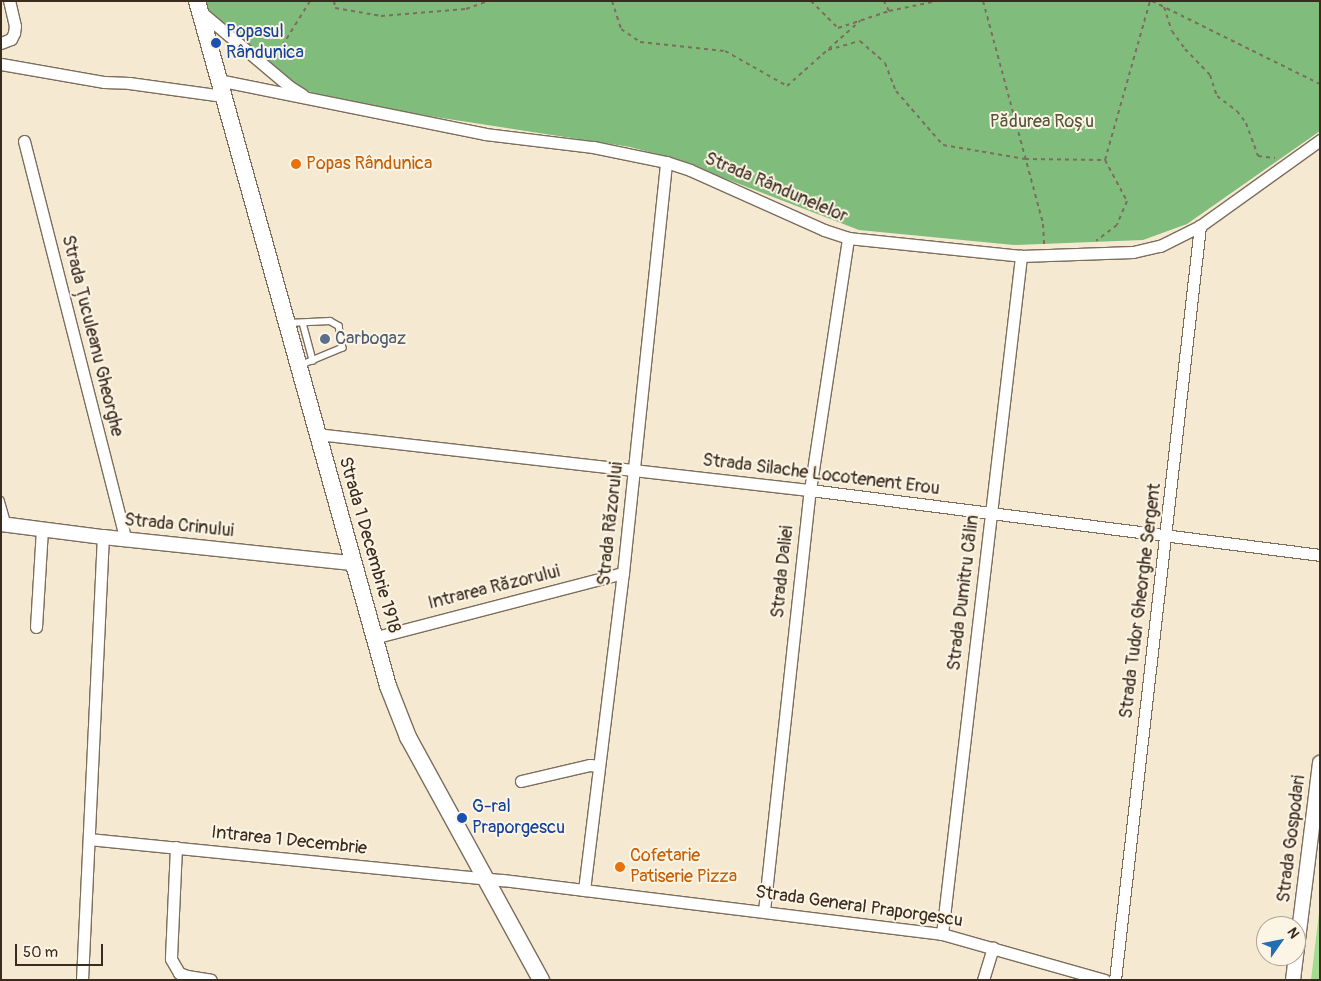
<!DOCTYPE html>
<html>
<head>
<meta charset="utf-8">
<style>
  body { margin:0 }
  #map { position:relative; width:1321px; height:981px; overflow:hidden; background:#f5ead1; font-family:Pangolin,sans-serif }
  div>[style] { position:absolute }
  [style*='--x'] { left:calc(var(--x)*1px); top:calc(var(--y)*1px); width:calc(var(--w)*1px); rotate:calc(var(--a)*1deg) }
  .green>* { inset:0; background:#a1dd91 }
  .forest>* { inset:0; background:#80bc7b }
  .path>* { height:2px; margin-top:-1px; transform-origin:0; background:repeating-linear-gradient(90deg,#7c6d5d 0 4px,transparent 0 8px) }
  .roads { filter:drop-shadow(1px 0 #7c6d5d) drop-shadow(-1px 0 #7c6d5d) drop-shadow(0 1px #7c6d5d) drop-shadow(0 -1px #7c6d5d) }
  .service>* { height:5.5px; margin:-2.75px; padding:0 2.75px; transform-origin:2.75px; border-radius:2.75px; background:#fff }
  .minor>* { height:11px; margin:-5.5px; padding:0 5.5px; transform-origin:5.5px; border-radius:5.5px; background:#fff }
  .tertiary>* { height:14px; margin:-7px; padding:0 7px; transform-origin:7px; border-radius:7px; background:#fff }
  .secondary>* { height:16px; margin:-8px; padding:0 8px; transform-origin:8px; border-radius:8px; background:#fff }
  .dots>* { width:14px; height:14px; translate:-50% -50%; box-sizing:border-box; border:2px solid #fcf5e5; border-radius:50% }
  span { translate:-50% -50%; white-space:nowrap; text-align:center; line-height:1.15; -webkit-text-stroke:4px #fcf5e5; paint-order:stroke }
  .transit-label { font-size:18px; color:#164399 }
  .left { translate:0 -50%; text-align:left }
  .park-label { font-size:18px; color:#54573b }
  .food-label { font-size:18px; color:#c56008 }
  .street-label { font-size:18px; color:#3b2a1e }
  .service-label { font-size:18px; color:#4e5e75 }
  .frame { position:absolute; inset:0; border:2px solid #3b2a1e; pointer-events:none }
  .north { position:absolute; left:1256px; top:916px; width:50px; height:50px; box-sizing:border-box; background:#fcf5e5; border:1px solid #afa495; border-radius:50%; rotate:57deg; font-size:14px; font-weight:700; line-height:20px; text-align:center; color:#3b2a1e }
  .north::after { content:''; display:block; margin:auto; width:18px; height:22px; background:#1f6fb2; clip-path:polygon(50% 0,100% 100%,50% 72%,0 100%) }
  .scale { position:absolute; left:15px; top:944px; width:88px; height:22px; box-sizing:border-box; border:2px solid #3b2a1e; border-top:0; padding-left:6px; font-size:15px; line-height:18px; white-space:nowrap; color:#3b2a1e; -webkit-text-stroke:4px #fcf5e5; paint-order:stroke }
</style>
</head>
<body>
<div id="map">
  <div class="green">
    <div style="clip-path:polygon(1320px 904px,1320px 980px,1311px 980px)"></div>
  </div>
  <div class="forest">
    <div style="clip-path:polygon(205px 1px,1320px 1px,1320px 131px,1187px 224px,1143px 240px,1014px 245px,859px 230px,672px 158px,630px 147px,331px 101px,297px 86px,249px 44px,213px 18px)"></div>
  </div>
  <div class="path">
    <div style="--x:334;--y:1;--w:7;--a:82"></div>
    <div style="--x:335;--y:8;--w:47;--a:9.9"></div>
    <div style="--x:381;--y:16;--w:85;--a:-4.7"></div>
    <div style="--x:466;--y:9;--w:23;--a:-20"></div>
    <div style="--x:612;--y:1;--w:29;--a:72"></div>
    <div style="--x:621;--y:29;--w:23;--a:34"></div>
    <div style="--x:640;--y:42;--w:85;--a:6"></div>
    <div style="--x:725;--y:51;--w:71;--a:29.4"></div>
    <div style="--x:787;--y:86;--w:98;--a:-41.7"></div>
    <div style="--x:811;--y:1;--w:38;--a:45"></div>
    <div style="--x:838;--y:28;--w:54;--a:-18.4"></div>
    <div style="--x:889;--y:11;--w:11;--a:-117"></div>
    <div style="--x:983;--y:1;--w:231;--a:74.9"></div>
    <div style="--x:1043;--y:224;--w:20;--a:87"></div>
    <div style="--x:1152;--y:1;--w:187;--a:26.3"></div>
    <div style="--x:1164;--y:7;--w:25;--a:72"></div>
    <div style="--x:1172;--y:31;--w:22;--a:54"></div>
    <div style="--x:1185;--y:49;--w:36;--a:46"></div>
    <div style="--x:1210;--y:75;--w:22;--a:72"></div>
    <div style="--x:1217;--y:96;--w:25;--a:37"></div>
    <div style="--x:1237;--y:111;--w:15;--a:53"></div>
    <div style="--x:1246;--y:123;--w:35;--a:70"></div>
    <div style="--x:1258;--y:156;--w:17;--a:7"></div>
    <div style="--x:889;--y:11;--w:49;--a:-11.8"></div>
    <div style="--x:828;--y:50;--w:33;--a:-16"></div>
    <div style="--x:860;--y:41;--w:33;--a:41"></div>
    <div style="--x:885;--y:63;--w:30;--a:69"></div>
    <div style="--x:896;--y:91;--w:72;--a:49"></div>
    <div style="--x:943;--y:145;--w:83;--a:9.7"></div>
    <div style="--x:1025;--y:159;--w:80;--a:0.7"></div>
    <div style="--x:1105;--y:160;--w:47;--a:61.8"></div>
    <div style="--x:1127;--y:201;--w:26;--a:113"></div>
    <div style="--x:1117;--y:225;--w:26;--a:143"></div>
    <div style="--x:274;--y:59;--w:68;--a:-58.2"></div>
    <div style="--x:1105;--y:160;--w:165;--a:-74.2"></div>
  </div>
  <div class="roads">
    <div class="service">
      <div style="--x:288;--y:323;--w:42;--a:-2.7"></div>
      <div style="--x:330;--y:321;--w:10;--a:29"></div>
      <div style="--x:339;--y:326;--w:22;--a:80"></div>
      <div style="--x:343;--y:348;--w:47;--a:157.3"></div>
      <div style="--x:303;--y:323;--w:39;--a:75"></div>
      <div style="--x:1;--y:500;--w:26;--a:74"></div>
    </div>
    <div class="minor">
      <div style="--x:201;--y:12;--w:116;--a:40.1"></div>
      <div style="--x:290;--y:87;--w:15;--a:32"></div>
      <div style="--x:1;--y:43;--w:11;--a:-22"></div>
      <div style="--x:11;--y:39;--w:7;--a:-63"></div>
      <div style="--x:14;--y:33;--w:7;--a:-82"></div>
      <div style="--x:15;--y:26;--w:26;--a:-103"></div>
      <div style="--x:1;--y:64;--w:105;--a:9.9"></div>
      <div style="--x:104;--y:82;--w:25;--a:2"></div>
      <div style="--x:129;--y:83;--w:95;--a:7.9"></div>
      <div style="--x:218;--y:80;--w:272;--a:11.4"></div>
      <div style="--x:485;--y:134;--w:109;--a:6.9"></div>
      <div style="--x:593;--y:147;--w:75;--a:11.6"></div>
      <div style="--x:666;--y:162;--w:25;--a:18"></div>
      <div style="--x:690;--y:170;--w:147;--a:24.1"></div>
      <div style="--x:824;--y:230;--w:25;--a:18"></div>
      <div style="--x:848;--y:238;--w:174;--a:5.9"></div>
      <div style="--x:1021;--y:256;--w:112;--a:-2"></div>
      <div style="--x:1133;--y:252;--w:28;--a:-13"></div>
      <div style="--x:1160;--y:246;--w:45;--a:-26.6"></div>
      <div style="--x:1200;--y:226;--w:148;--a:-35.6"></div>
      <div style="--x:24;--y:141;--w:412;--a:75.7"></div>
      <div style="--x:317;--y:434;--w:496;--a:6.5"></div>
      <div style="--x:810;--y:490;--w:514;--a:7.26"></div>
      <div style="--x:36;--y:627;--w:97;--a:-86.5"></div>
      <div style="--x:373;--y:638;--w:258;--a:-14.6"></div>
      <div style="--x:521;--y:781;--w:71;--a:-13.1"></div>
      <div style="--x:590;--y:765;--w:9;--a:6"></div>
      <div style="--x:89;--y:839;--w:415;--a:5.7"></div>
      <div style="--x:502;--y:880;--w:443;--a:7"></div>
      <div style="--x:942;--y:934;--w:169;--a:15.8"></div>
      <div style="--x:176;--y:847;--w:112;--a:92.6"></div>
      <div style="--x:171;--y:959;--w:16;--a:60"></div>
      <div style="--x:179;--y:973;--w:9;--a:21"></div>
      <div style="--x:187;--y:976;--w:24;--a:9"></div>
      <div style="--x:584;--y:890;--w:319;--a:-83"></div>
      <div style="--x:623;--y:573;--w:413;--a:-84"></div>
      <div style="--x:764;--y:911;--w:424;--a:-83.8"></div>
      <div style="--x:810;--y:490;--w:255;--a:-81.4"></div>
      <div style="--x:942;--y:934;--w:683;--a:-83.35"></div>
      <div style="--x:82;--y:980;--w:443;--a:-87.3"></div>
      <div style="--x:983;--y:980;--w:34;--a:-73"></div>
      <div style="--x:1115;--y:980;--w:759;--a:-83.57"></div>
    </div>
    <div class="tertiary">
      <div style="--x:1;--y:524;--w:103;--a:7.3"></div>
      <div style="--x:103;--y:537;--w:250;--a:6"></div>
      <div style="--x:1293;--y:980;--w:219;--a:-82.9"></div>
    </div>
    <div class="secondary">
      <div style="--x:197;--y:1;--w:711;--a:74.42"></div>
      <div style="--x:388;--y:686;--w:55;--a:68.6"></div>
      <div style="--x:408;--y:737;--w:277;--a:61.3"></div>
    </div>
  </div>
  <div class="dots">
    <div style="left:216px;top:43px;background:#1a4fb4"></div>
    <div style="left:296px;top:164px;background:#e8710a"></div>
    <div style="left:325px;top:339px;background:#5c6f8a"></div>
    <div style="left:462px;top:818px;background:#1a4fb4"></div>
    <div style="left:620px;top:867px;background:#e8710a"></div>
  </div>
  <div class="transit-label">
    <span class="left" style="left:226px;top:43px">Popasul<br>Rândunica</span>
    <span class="left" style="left:472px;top:818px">G-ral<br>Praporgescu</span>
  </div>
  <div class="park-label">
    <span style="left:1042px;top:122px">Pădurea Roșu</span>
  </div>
  <div class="food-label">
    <span class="left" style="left:306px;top:164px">Popas Rândunica</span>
    <span class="left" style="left:630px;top:867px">Cofetarie<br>Patiserie Pizza</span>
  </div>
  <div class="street-label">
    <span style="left:776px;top:188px;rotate:23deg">Strada Rândunelelor</span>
    <span style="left:92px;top:336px;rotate:76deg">Strada Țuculeanu Gheorghe</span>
    <span style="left:821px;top:475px;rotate:7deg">Strada Silache Locotenent Erou</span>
    <span style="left:611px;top:524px;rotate:-84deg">Strada Răzorului</span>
    <span style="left:179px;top:526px;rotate:6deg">Strada Crinului</span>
    <span style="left:369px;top:545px;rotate:74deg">Strada 1 Decembrie 1918</span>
    <span style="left:783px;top:572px;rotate:-84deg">Strada Daliei</span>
    <span style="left:494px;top:588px;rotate:-14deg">Intrarea Răzorului</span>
    <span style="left:964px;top:593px;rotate:-83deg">Strada Dumitru Călin</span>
    <span style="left:1141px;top:601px;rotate:-83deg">Strada Tudor Gheorghe Sergent</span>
    <span style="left:1292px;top:839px;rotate:-83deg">Strada Gospodari</span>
    <span style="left:289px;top:841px;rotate:6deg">Intrarea 1 Decembrie</span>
    <span style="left:859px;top:907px;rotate:8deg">Strada General Praporgescu</span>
  </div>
  <div class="service-label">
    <span class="left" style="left:335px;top:339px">Carbogaz</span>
  </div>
  <div class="frame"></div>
  <div class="north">N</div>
  <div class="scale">50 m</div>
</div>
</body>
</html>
